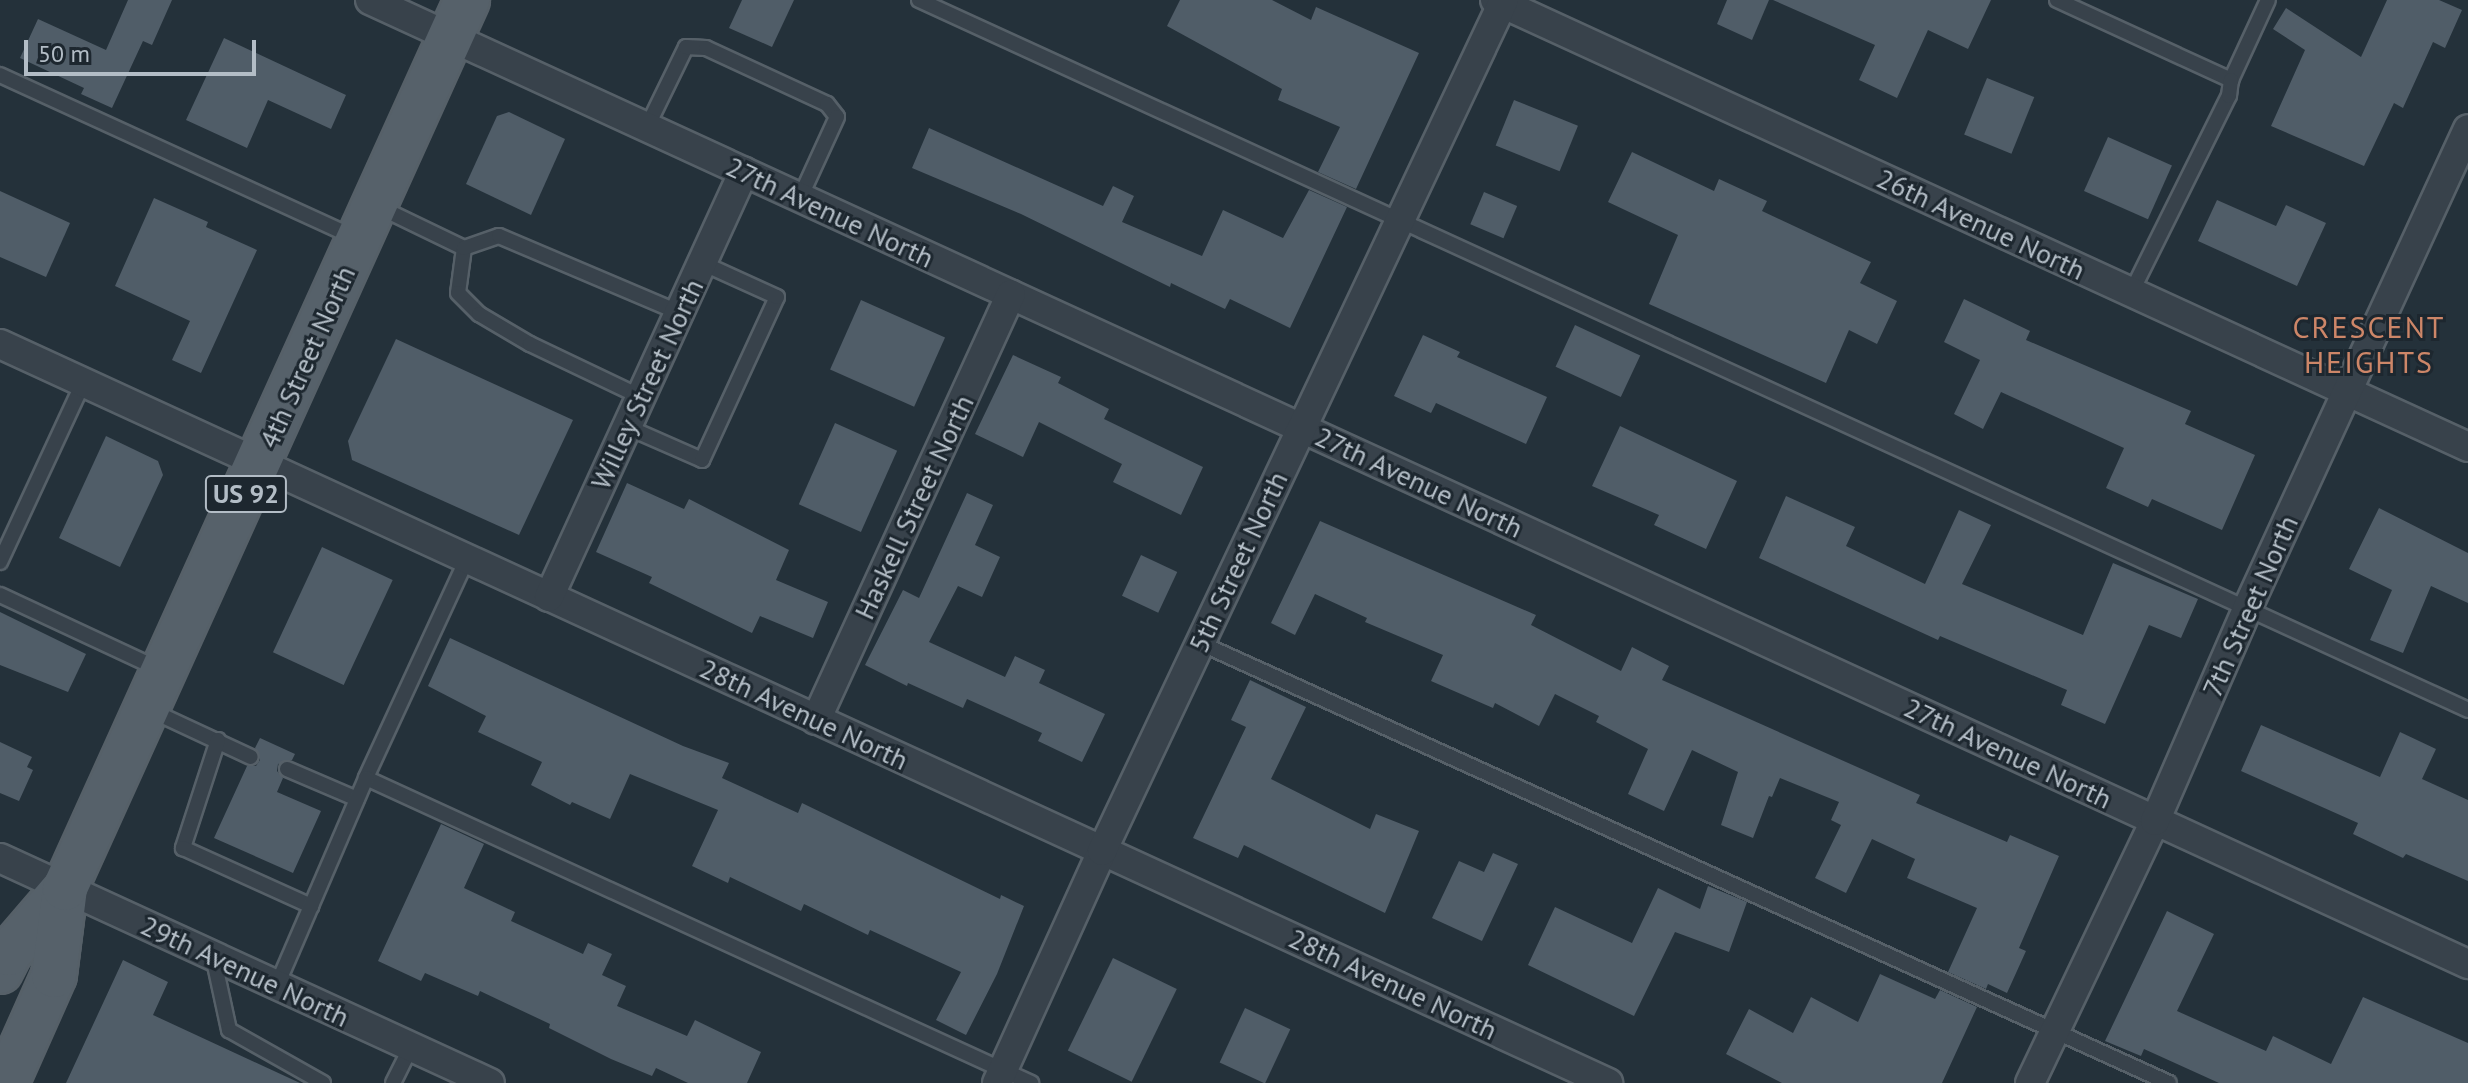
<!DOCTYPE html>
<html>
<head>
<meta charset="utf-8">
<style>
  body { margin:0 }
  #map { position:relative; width:2468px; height:1083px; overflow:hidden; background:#24313a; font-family:"PT Sans",sans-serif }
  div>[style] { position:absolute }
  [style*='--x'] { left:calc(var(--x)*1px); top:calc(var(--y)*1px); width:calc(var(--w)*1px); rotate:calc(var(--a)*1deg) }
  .building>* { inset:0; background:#505d68; transform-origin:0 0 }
  .roads { filter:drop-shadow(2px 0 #566068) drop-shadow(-2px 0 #566068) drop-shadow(0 2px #566068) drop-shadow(0 -2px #566068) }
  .lane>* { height:14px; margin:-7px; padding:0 7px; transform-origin:7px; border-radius:7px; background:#38424b }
  .street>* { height:28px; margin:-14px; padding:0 14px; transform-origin:14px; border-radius:14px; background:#38424b }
  .primary>* { height:44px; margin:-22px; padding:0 22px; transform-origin:22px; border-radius:22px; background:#56616a }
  span { translate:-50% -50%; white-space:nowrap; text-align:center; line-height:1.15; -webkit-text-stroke:6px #1d272f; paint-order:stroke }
  .shield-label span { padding:2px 6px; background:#1d272f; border:2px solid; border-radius:6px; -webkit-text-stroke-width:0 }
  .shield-label { font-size:26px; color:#b3bdc6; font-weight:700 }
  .street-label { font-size:28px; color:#b3bdc6 }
  .neighbourhood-label { font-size:30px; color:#cd8668; letter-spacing:2px }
  .scale { position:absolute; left:24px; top:40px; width:232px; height:36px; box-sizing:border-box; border:4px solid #b3bdc6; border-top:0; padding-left:10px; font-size:24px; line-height:28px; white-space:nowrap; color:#b3bdc6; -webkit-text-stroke:6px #1d272f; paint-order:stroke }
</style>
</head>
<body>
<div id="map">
  <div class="building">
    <div style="clip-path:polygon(128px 0,172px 0,152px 45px,143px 41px,112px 108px,81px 94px,84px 88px,20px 58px,38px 19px,106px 50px)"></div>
    <div style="clip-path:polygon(742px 0,794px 0,772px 47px,729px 28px)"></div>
    <div style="clip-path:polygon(1180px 0,1272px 0,1311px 20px,1316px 7px,1419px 53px,1356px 189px,1318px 172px,1340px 127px,1278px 100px,1282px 89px,1167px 26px)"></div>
    <div style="clip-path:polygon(1727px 0,1769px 0,1752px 40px,1717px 24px)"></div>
    <div style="clip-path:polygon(1773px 0,1991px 0,1968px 49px,1928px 30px,1897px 98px,1859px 80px,1875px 45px)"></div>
    <div style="clip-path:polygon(2387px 0,2439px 0,2462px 10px,2445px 48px,2433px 42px,2403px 108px,2394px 103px,2364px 166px,2271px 126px,2305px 50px,2273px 29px,2286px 8px,2361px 57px)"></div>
    <div style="clip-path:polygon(224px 38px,346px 95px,331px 129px,268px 100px,247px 148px,186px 120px)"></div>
    <div style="left:1987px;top:78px;width:51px;height:61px;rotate:22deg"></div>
    <div style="left:1514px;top:100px;width:69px;height:49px;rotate:22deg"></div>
    <div style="clip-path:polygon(509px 112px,565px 139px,531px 215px,466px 184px,497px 116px)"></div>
    <div style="clip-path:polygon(929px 128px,1103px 206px,1113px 186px,1134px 196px,1122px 222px,1202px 256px,1223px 210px,1283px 238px,1309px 190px,1347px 207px,1290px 328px,1230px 299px,1225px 309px,1171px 283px,1170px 287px,1021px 214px,912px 168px)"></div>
    <div style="left:2108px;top:137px;width:70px;height:59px;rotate:24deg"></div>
    <div style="clip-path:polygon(1632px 152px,1714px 191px,1719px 179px,1767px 201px,1762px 211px,1871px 262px,1860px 283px,1897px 301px,1877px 344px,1849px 330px,1826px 383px,1649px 304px,1678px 235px,1608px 202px)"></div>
    <div style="clip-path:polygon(0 191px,70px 223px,46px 277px,0 257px)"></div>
    <div style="left:1484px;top:192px;width:36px;height:35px;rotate:23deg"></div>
    <div style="clip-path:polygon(154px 198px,208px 222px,206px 227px,257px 250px,201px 373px,172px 360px,190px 321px,115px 286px)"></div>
    <div style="clip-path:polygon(2217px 200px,2276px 226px,2286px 205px,2326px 223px,2297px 286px,2198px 241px)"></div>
    <div style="clip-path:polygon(1964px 299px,2030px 331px,2026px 340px,2191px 411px,2185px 424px,2255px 455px,2222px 530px,2152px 499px,2148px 507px,2106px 488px,2124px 448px,2001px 392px,1983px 429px,1954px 414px,1980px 360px,1944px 342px)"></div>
    <div style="left:861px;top:300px;width:92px;height:76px;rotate:24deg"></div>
    <div style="left:1575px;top:325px;width:72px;height:46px;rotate:25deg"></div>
    <div style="clip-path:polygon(1423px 335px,1460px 352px,1457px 357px,1547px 397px,1526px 444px,1436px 403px,1431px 413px,1394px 396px)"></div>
    <div style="clip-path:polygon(396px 339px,573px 420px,519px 535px,352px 460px,348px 441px)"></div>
    <div style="clip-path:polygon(1013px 355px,1061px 377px,1058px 383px,1109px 409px,1104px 419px,1203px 467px,1181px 515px,1113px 482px,1122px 464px,1039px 422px,1023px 457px,975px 434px)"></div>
    <div style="left:835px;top:423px;width:68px;height:89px;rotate:24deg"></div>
    <div style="clip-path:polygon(1620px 426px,1737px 481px,1706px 549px,1654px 525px,1659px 515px,1592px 486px)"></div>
    <div style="clip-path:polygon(106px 436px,158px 461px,163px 475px,120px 567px,59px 538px)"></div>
    <div style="clip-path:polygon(627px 483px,684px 509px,689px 499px,789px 550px,776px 580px,828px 602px,813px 638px,760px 616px,752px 633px,649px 583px,652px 577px,596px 552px)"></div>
    <div style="clip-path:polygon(967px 493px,993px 505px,975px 545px,1000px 557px,982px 597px,958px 586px,929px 642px,1005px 677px,1015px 656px,1045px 670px,1039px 683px,1105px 714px,1082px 762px,1038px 741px,1042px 733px,967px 699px,963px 708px,908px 683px,907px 686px,865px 665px,903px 590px,919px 598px)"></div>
    <div style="clip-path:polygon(1786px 496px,1855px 527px,1846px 546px,1925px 584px,1959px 510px,1991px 525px,1962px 584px,2083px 635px,2113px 563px,2198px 599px,2181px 638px,2149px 625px,2105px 724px,2061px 705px,2067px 690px,1940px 636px,1938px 640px,1759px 558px)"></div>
    <div style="clip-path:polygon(2379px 508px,2468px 553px,2468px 603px,2431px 586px,2403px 653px,2370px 640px,2392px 590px,2349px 569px)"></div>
    <div style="clip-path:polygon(1320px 521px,1536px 615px,1531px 625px,1621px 671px,1632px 647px,1669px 666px,1662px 680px,1920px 795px,1916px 803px,2007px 842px,2010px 835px,2059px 856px,2019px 948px,2026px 951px,2007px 993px,1988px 984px,1986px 989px,1948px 972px,1977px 908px,1907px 878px,1915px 859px,1872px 839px,1846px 893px,1815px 878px,1841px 825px,1831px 820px,1839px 802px,1780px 778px,1772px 797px,1769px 796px,1753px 838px,1721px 825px,1738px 772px,1692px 750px,1664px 811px,1628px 794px,1648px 749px,1596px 722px,1599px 716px,1555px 694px,1539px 726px,1495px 703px,1493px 708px,1431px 681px,1443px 655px,1365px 622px,1367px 618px,1315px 594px,1295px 635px,1271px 623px)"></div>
    <div style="left:322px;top:547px;width:78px;height:116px;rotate:25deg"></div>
    <div style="left:1141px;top:555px;width:40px;height:45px;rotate:25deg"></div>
    <div style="clip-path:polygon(0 612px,86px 654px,68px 692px,0 665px)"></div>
    <div style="clip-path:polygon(450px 638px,683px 746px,729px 763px,722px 778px,798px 813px,802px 803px,1000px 899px,1001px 895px,1024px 906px,997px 974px,966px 1035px,936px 1020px,961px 972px,870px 930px,868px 935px,804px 904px,801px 911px,730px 877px,728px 883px,692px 866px,718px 810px,630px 774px,610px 819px,572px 802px,570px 805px,531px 785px,542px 762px,478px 732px,486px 716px,428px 686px)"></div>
    <div style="clip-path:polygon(1250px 680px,1306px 707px,1271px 779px,1370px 829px,1376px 814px,1419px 831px,1385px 913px,1244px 845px,1238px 858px,1193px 838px,1246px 727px,1231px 720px)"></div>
    <div style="clip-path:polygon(2261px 725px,2380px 777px,2400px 732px,2436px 749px,2422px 779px,2468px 800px,2468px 881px,2406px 854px,2403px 858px,2353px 834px,2358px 823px,2241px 771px)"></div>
    <div style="clip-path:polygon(260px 738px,295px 754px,292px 760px,278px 764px,277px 771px,283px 778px,277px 792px,321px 811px,293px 873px,214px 838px,247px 766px,256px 766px,260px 760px,255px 748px)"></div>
    <div style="clip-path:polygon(0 742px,32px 757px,27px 767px,33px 770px,19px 801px,0 793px)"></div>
    <div style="clip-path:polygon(441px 824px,484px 844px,464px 888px,515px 912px,511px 921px,583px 954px,588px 943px,612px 954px,602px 975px,626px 986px,617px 1006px,687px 1036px,695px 1020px,761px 1052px,747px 1083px,688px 1083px,656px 1068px,652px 1076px,611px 1059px,549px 1028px,550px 1024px,480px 991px,478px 996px,425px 973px,421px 981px,378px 961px)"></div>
    <div style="clip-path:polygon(1493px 853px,1518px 864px,1482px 941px,1432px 918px,1459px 861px,1484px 872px)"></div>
    <div style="clip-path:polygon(1708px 886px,1747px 902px,1729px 952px,1675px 932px,1634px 1016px,1528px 965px,1555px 907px,1632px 943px,1658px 888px,1700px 909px)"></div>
    <div style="clip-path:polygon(2167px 911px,2214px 934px,2177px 1011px,2266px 1051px,2273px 1036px,2331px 1064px,2363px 997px,2468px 1043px,2468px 1083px,2219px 1083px,2144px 1049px,2141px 1056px,2105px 1041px)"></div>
    <div style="left:1113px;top:958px;width:71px;height:103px;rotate:26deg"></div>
    <div style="clip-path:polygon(123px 960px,168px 982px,153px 1015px,300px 1083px,66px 1083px)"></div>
    <div style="clip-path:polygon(1880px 974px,1935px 999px,1940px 990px,1977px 1007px,1942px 1083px,1782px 1083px,1726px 1054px,1749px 1009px,1793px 1033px,1811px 997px,1858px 1022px)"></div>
    <div style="left:1245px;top:1008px;width:50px;height:60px;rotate:25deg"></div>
  </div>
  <div class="roads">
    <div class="lane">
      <div style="--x:919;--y:0;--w:1704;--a:24.62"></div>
      <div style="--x:2057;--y:0;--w:192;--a:24.7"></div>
      <div style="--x:2231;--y:80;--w:88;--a:-65.2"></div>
      <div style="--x:0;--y:75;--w:389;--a:24.6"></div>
      <div style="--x:647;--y:127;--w:89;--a:-64"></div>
      <div style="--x:686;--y:47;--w:20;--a:3"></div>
      <div style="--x:706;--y:48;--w:133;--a:24.8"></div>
      <div style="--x:827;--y:104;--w:16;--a:52"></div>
      <div style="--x:837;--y:117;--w:89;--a:114.6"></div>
      <div style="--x:379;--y:207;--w:94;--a:25.8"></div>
      <div style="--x:464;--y:248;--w:45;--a:97.6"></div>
      <div style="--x:458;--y:293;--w:30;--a:45"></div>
      <div style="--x:479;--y:314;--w:59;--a:30.5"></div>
      <div style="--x:530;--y:344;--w:123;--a:25.5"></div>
      <div style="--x:464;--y:248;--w:37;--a:-19"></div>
      <div style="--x:499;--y:236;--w:197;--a:23"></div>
      <div style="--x:2131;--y:293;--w:220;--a:-63.6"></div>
      <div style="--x:2229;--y:96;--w:16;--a:-83"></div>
      <div style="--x:627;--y:427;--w:82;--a:23.7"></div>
      <div style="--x:702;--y:460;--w:179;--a:-65.3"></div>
      <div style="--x:777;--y:297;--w:82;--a:-155.6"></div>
      <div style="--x:467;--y:559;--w:241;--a:114.8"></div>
      <div style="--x:366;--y:778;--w:732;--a:24.64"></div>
      <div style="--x:0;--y:562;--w:197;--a:-65.1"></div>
      <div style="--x:0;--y:595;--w:175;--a:25"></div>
      <div style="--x:1200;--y:643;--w:1064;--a:24.42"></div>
      <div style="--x:150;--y:710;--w:111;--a:25"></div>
      <div style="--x:218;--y:740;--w:114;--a:108"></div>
      <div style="--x:183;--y:848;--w:141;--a:24.4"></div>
      <div style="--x:287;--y:769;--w:76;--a:23.2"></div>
      <div style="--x:213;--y:956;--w:76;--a:77.8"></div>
      <div style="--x:229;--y:1030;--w:108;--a:29.4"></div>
      <div style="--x:277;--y:985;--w:225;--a:-66.7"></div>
      <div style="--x:393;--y:1083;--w:40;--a:-63.4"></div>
    </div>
    <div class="street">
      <div style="--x:370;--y:0;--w:2309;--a:24.68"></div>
      <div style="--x:1495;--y:0;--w:1071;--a:24.67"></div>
      <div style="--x:0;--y:344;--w:1770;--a:24.68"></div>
      <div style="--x:549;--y:597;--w:468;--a:-65.4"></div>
      <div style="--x:816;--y:720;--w:468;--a:-65.4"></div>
      <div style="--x:0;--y:858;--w:539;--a:24.66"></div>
      <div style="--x:997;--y:1083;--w:255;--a:-65.6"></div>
      <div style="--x:1102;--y:851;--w:941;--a:-64.71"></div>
      <div style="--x:2030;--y:1083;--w:290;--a:-64.5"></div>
      <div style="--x:2155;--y:821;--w:231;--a:-66.5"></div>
      <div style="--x:2247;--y:609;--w:528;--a:-65.28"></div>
    </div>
    <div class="primary">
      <div style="--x:0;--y:971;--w:20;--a:-63"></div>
      <div style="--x:9;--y:953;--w:86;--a:-49.3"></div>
      <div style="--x:6;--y:1083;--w:118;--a:-66"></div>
      <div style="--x:54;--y:975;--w:88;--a:-82.8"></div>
      <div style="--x:65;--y:888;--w:975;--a:-65.64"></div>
    </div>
  </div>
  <div class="shield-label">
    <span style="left:246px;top:494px">US 92</span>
  </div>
  <div class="street-label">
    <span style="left:830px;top:212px;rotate:25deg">27th Avenue North</span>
    <span style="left:1981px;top:224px;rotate:25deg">26th Avenue North</span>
    <span style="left:307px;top:357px;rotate:-66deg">4th Street North</span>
    <span style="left:647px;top:384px;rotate:-65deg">Willey Street North</span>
    <span style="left:1419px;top:482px;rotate:25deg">27th Avenue North</span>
    <span style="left:914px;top:507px;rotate:-65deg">Haskell Street North</span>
    <span style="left:1238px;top:562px;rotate:-65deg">5th Street North</span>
    <span style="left:2250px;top:606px;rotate:-66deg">7th Street North</span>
    <span style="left:804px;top:714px;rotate:25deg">28th Avenue North</span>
    <span style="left:2008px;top:753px;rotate:25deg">27th Avenue North</span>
    <span style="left:245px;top:971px;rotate:25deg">29th Avenue North</span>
    <span style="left:1393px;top:984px;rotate:25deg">28th Avenue North</span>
  </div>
  <div class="neighbourhood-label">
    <span style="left:2369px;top:344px">CRESCENT<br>HEIGHTS</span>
  </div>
  <div class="scale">50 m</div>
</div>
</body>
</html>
